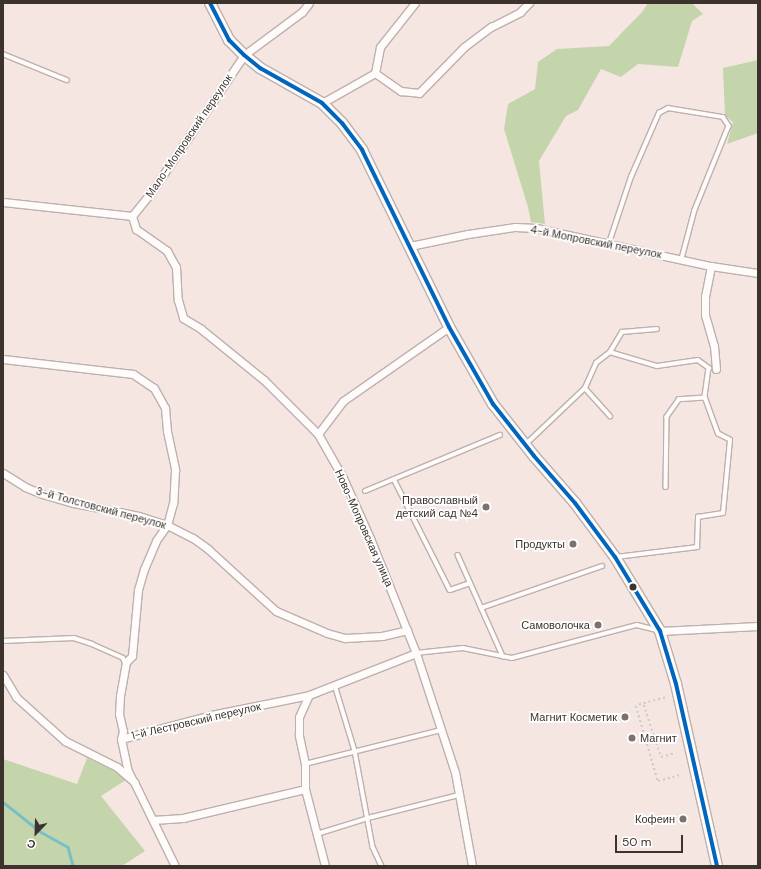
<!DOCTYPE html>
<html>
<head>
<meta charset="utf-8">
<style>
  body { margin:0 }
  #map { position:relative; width:761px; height:869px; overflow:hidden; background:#f5e6e1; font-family:"DM Sans",sans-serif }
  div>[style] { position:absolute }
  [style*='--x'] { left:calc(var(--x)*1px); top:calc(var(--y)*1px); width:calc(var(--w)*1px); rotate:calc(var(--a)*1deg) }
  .green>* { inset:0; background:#c4d5ac }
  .stream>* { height:2.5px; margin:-1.25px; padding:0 1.25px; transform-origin:1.25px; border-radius:1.25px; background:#79c0c4 }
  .path>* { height:1.5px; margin-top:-0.75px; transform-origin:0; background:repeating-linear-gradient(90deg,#cdc9c7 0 2px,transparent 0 5px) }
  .roads { filter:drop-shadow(1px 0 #bcb1ad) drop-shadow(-1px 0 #bcb1ad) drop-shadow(0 1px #bcb1ad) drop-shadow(0 -1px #bcb1ad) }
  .lane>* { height:3.5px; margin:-1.75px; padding:0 1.75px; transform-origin:1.75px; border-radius:1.75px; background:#fefbfa }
  .street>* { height:7px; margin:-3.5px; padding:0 3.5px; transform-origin:3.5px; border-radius:3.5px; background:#fefbfa }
  .secondary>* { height:10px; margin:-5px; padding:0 5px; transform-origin:5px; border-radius:5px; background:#fefbfa }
  .bus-1>* { height:4px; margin:-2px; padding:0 2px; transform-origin:2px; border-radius:2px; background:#0065bd }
  .dots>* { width:11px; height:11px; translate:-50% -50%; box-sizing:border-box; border:2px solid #fff; border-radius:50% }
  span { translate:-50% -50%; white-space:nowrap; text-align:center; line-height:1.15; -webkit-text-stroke:3.5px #fff; paint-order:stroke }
  .street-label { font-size:11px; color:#3c322e }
  .poi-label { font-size:11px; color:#3c322e }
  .right { translate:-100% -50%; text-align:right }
  .left { translate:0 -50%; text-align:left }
  .frame { position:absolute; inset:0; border:4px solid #3c322e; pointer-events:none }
  .north { position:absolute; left:16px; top:813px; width:40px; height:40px; -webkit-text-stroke:3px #fff; paint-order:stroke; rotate:203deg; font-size:11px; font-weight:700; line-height:16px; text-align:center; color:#3c322e }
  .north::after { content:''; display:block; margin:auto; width:14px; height:18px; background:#3c322e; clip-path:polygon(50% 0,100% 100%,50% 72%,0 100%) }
  .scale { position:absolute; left:615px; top:835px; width:68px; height:18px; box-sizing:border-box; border:2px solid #3c322e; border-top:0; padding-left:5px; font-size:12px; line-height:14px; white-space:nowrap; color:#3c322e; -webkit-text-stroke:3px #fff; paint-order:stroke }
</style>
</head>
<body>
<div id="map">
  <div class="green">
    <div style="clip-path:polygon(648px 3px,692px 3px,703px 14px,692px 21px,678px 67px,638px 64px,621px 77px,601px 69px,578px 110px,566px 116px,539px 161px,545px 224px,531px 222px,528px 207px,504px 129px,508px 104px,535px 89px,538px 62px,557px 49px,609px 46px,642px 12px)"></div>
    <div style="clip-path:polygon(758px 60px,758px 133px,727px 144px,733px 122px,725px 116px,723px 68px)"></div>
    <div style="clip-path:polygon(87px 758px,129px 778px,101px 796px,145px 851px,122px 866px,3px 866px,3px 759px,77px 784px)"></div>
  </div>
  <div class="stream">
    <div style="--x:3;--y:802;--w:48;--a:38.3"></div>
    <div style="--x:41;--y:832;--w:31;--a:29"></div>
    <div style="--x:68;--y:847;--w:20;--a:75"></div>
  </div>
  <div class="path">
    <div style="--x:665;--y:698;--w:30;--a:165"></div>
    <div style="--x:636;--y:706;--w:78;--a:73.7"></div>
    <div style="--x:658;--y:781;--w:24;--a:-15"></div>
    <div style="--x:644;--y:705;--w:55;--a:71.9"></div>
    <div style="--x:661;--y:757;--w:15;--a:-16"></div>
  </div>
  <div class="roads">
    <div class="lane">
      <div style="--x:3;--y:54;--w:69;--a:22.1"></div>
      <div style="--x:609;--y:243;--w:70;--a:-71.6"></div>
      <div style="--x:631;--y:177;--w:70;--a:-66.4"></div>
      <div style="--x:659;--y:113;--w:10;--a:-29"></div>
      <div style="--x:668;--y:108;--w:56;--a:9.3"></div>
      <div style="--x:723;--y:117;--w:11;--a:56"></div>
      <div style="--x:729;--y:126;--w:91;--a:112"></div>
      <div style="--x:695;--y:210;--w:51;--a:104.9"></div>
      <div style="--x:610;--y:352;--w:23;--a:-59"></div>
      <div style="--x:622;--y:332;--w:35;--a:-5"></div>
      <div style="--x:585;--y:388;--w:27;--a:-66"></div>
      <div style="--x:596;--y:363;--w:18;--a:-38"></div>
      <div style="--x:610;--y:352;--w:49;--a:16.6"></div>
      <div style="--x:657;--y:366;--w:41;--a:-8.3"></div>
      <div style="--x:698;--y:360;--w:14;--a:36"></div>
      <div style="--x:709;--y:368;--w:30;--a:98"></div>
      <div style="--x:705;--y:398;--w:26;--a:176"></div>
      <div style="--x:679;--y:400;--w:21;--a:125"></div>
      <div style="--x:667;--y:417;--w:70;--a:90.8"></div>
      <div style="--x:526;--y:444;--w:81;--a:-43.5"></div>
      <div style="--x:585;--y:388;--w:38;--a:48"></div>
      <div style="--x:394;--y:479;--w:124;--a:63.2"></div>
      <div style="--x:450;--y:590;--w:21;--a:-19"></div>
      <div style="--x:365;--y:491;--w:146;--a:-22.5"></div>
      <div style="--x:458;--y:555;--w:111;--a:66"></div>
      <div style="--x:616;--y:557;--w:82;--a:-7"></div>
      <div style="--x:697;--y:547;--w:30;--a:-88"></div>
      <div style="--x:698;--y:517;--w:25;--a:-9"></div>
      <div style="--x:723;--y:513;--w:73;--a:-84.5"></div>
      <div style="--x:730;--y:440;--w:13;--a:-153"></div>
      <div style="--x:718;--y:434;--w:38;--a:-110"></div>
      <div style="--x:481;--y:608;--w:128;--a:-19.1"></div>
      <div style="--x:3;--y:641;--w:71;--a:-2.4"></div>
      <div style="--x:74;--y:638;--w:19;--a:18"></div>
      <div style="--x:92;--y:644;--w:34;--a:24"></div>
      <div style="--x:123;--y:658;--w:4;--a:63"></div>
      <div style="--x:416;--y:653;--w:47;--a:-6.1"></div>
      <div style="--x:463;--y:648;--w:50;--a:11.5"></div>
      <div style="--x:512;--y:658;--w:129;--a:-14.8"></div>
      <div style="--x:637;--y:625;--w:21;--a:14"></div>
      <div style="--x:335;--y:685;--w:69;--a:73.1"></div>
      <div style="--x:355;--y:751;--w:98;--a:79.4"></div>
      <div style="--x:373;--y:847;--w:21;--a:65"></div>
      <div style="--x:305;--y:764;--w:140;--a:-14"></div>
      <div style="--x:317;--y:834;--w:58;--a:-17.2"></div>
      <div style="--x:372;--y:817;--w:90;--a:-14.2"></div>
    </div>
    <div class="street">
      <div style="--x:375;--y:73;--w:26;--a:-79"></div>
      <div style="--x:380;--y:47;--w:56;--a:-51.5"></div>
      <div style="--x:322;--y:103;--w:61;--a:-29.5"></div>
      <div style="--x:375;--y:73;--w:32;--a:35"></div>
      <div style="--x:401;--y:91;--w:18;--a:6"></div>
      <div style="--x:419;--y:93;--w:64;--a:-45.6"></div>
      <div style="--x:464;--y:47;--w:34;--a:-37"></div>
      <div style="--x:491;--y:27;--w:33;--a:-27"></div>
      <div style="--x:520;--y:12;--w:13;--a:-45"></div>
      <div style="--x:3;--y:202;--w:130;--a:6.2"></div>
      <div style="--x:132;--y:216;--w:14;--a:73"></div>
      <div style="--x:136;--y:229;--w:38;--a:35"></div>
      <div style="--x:167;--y:251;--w:18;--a:61"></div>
      <div style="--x:176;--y:267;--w:33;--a:87"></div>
      <div style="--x:178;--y:300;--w:19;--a:74"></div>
      <div style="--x:183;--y:318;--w:21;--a:31"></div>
      <div style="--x:201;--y:329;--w:81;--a:39"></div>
      <div style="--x:264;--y:380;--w:76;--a:45"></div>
      <div style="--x:318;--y:434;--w:51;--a:60.4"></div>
      <div style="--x:343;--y:478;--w:66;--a:65.8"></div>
      <div style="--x:370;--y:538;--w:124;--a:68.2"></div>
      <div style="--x:416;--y:653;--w:125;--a:71.9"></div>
      <div style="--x:455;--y:772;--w:96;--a:79.7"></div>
      <div style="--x:132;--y:216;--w:28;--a:-51"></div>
      <div style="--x:150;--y:194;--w:168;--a:-55.9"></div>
      <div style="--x:244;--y:55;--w:72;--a:-36.6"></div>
      <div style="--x:302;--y:12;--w:11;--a:-52"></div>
      <div style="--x:410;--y:246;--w:59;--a:-11.7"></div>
      <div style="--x:468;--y:234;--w:48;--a:-8.5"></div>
      <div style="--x:515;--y:227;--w:21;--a:3"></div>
      <div style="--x:536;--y:228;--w:179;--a:12.3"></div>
      <div style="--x:711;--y:266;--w:48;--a:8.5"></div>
      <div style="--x:711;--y:266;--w:31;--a:101"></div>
      <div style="--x:705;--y:296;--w:19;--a:90"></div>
      <div style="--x:705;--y:315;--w:32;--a:74"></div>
      <div style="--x:714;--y:346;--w:23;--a:85"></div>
      <div style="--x:3;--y:359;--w:131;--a:6.6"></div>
      <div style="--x:133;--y:374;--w:25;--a:34"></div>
      <div style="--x:154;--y:388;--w:23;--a:61"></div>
      <div style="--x:165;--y:408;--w:23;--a:85"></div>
      <div style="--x:167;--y:431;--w:40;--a:78"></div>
      <div style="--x:175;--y:470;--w:33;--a:93"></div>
      <div style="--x:173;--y:503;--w:23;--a:105"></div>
      <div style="--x:167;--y:525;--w:19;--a:125"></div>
      <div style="--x:156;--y:541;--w:30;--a:113"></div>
      <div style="--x:144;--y:569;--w:22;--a:106"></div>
      <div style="--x:138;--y:590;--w:66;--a:95.2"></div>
      <div style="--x:132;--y:656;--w:8;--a:135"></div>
      <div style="--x:126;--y:662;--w:35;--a:100"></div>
      <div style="--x:120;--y:696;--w:18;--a:93"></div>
      <div style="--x:119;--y:714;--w:17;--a:77"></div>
      <div style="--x:123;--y:731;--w:8;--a:104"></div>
      <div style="--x:121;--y:739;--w:93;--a:-14.9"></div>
      <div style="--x:211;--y:715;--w:100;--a:-11.5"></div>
      <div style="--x:309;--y:695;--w:115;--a:-21.4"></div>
      <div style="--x:318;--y:434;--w:41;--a:-52.9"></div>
      <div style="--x:343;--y:401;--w:129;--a:-34.9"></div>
      <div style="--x:3;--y:473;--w:26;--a:32"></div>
      <div style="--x:25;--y:487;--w:18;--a:22"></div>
      <div style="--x:42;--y:494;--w:33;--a:16"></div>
      <div style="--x:74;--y:503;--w:66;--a:11.3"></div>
      <div style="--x:139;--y:516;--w:29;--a:18"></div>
      <div style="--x:167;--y:525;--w:29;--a:27"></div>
      <div style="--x:193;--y:538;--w:19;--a:36"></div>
      <div style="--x:208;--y:549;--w:92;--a:42.4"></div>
      <div style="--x:276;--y:611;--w:56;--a:23.3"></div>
      <div style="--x:327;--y:633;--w:19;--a:16"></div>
      <div style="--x:345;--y:638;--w:37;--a:-3"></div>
      <div style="--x:382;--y:636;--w:26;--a:-13"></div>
      <div style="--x:660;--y:631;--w:98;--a:-2.9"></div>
      <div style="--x:3;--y:675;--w:26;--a:59"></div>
      <div style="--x:16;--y:697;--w:66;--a:41.9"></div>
      <div style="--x:65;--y:741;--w:58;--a:26.6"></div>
      <div style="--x:117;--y:767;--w:23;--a:41"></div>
      <div style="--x:134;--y:782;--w:93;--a:64"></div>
      <div style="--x:121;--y:739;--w:33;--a:78"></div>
      <div style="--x:128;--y:771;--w:9;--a:63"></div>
      <div style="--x:305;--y:789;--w:80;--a:75.4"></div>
      <div style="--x:153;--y:820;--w:30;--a:-4"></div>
      <div style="--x:183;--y:818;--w:125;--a:-13.4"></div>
      <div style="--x:305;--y:789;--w:25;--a:-90"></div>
      <div style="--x:305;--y:764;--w:30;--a:-102"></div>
      <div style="--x:299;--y:735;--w:18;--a:-90"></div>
      <div style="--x:299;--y:717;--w:24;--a:-66"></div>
    </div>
    <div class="secondary">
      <div style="--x:210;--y:3;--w:42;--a:62.8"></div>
      <div style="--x:229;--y:40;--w:21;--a:45"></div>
      <div style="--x:244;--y:55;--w:21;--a:39"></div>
      <div style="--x:260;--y:68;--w:71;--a:29.4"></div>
      <div style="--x:322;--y:103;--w:28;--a:45"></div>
      <div style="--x:342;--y:123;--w:34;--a:53"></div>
      <div style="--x:362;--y:150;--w:197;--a:63.8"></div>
      <div style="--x:449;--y:327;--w:89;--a:60.3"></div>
      <div style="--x:493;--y:404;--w:66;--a:51.7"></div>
      <div style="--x:534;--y:456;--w:62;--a:48.9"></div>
      <div style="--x:575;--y:503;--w:67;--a:53.5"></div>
      <div style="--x:615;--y:557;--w:87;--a:58.7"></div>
      <div style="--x:660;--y:631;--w:55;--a:73.2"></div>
      <div style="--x:676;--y:684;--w:187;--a:77.3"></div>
    </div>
  </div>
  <div class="bus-1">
    <div style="--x:210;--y:3;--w:42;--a:62.8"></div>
    <div style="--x:229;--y:40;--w:21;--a:45"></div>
    <div style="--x:244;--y:55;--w:21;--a:39"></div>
    <div style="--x:260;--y:68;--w:71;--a:29.4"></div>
    <div style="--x:322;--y:103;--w:28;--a:45"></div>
    <div style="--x:342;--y:123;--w:34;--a:53"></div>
    <div style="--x:362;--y:150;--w:197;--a:63.8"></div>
    <div style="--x:449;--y:327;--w:89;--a:60.3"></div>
    <div style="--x:493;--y:404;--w:66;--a:51.7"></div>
    <div style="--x:534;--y:456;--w:62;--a:48.9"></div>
    <div style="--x:575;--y:503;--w:67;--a:53.5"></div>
    <div style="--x:615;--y:557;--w:87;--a:58.7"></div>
    <div style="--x:660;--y:631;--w:55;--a:73.2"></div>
    <div style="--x:676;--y:684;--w:187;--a:77.3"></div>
  </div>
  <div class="dots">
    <div style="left:486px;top:507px;background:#7d716d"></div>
    <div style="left:573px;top:544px;background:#7d716d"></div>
    <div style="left:633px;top:587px;background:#3c322e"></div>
    <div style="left:598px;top:625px;background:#7d716d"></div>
    <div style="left:625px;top:717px;background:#7d716d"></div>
    <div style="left:632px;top:738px;background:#7d716d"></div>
    <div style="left:683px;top:819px;background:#7d716d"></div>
  </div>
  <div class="street-label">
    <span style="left:189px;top:136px;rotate:-56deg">Мало-Мопровский переулок</span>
    <span style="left:596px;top:242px;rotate:11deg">4-й Мопровский переулок</span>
    <span style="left:101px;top:508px;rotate:15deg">3-й Толстовский переулок</span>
    <span style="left:364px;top:528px;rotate:66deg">Ново-Мопровская улица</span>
    <span style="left:196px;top:721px;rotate:-13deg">1-й Лестровский переулок</span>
  </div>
  <div class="poi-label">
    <span class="right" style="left:478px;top:507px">Православный<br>детский сад №4</span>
    <span class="right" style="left:565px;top:544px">Продукты</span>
    <span class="right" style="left:590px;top:625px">Самоволочка</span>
    <span class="right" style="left:617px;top:717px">Магнит Косметик</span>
    <span class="left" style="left:640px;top:738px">Магнит</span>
    <span class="right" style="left:675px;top:819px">Кофеин</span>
  </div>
  <div class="frame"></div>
  <div class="north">С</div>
  <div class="scale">50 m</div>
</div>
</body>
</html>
